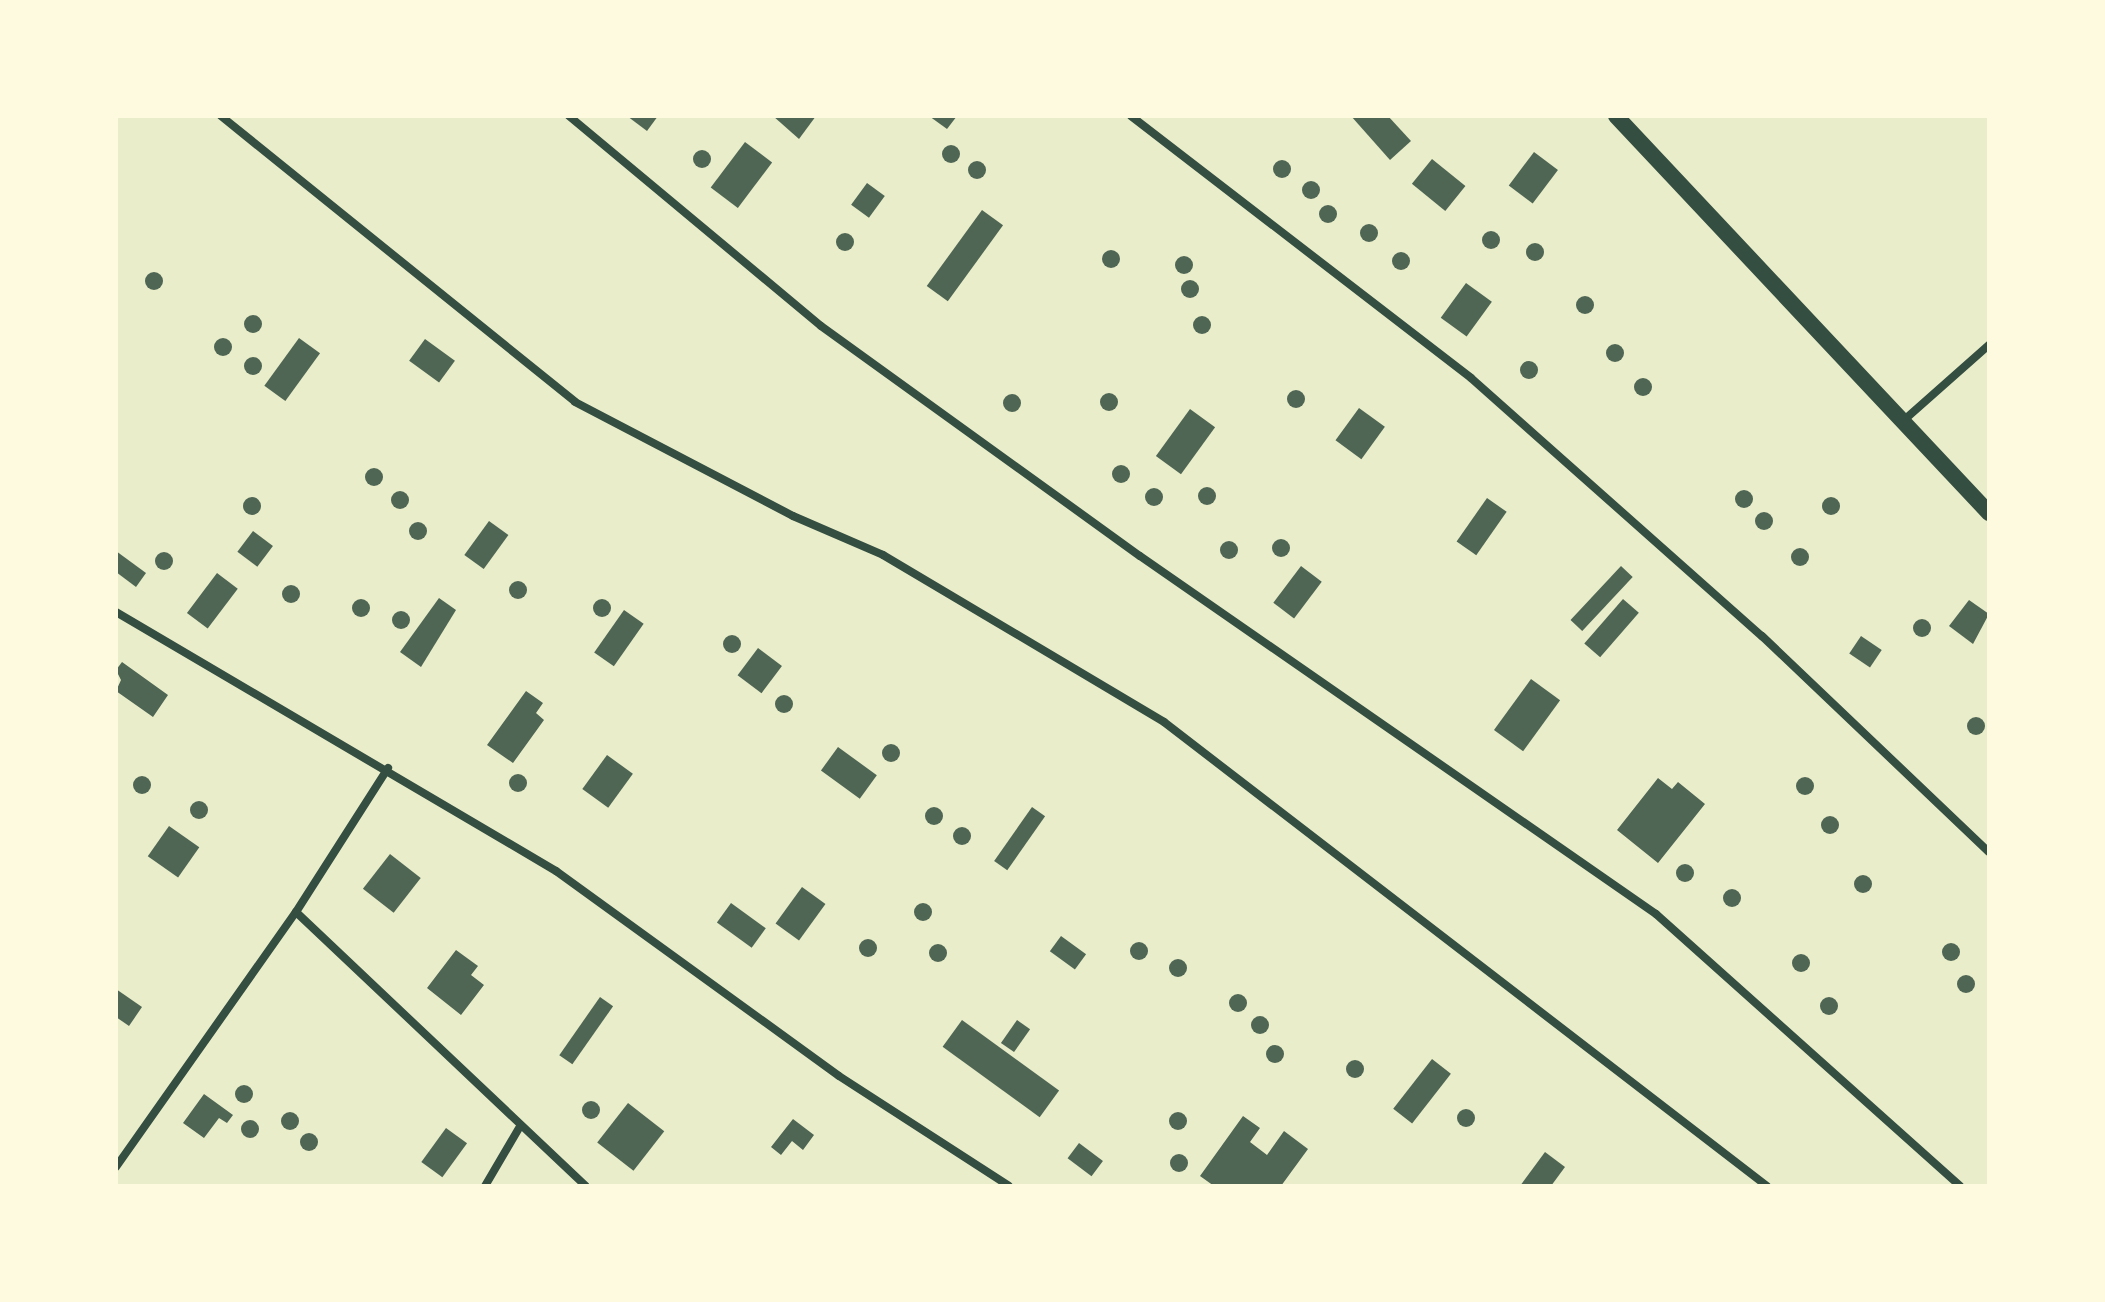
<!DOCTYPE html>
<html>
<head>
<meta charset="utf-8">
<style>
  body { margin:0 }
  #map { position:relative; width:2105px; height:1302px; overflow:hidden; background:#e9edc9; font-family:"Work Sans",sans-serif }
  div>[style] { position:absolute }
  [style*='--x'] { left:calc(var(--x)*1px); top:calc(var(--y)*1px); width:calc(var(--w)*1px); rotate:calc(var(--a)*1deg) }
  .building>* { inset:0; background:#4f6655; transform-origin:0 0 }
  .round { border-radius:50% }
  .minor>* { height:8px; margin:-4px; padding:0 4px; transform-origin:4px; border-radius:4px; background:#344e41 }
  .secondary>* { height:16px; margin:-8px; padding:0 8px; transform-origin:8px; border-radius:8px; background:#344e41 }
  span { translate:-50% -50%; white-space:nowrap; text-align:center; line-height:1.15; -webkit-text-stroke:8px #fefae0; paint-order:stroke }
  .frame { position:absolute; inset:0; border:118px solid #fefae0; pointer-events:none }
</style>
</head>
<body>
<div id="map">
  <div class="building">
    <div style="clip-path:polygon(627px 116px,658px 116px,647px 131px)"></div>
    <div style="clip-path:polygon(773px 116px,816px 116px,799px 139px)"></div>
    <div style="clip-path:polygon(929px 116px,957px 116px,947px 129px)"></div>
    <div style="clip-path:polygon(1351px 116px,1388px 116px,1411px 141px,1390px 160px)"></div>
    <div style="left:745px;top:142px;width:34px;height:57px;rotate:37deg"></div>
    <div class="round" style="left:942px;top:145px;width:18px;height:18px"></div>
    <div class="round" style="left:693px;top:150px;width:18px;height:18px"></div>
    <div style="left:1534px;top:152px;width:30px;height:42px;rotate:37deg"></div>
    <div style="left:1432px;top:159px;width:43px;height:32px;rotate:39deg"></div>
    <div class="round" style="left:1273px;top:160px;width:18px;height:18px"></div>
    <div class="round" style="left:968px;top:161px;width:18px;height:18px"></div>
    <div class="round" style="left:1302px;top:181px;width:18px;height:18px"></div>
    <div style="left:867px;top:183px;width:22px;height:27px;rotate:36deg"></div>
    <div class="round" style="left:1319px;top:205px;width:18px;height:18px"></div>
    <div style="left:982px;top:210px;width:26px;height:94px;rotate:36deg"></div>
    <div class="round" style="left:1360px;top:224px;width:18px;height:18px"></div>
    <div class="round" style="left:1482px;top:231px;width:18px;height:18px"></div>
    <div class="round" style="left:836px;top:233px;width:18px;height:18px"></div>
    <div class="round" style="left:1526px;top:243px;width:18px;height:18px"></div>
    <div class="round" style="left:1102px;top:250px;width:18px;height:18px"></div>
    <div class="round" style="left:1392px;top:252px;width:18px;height:18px"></div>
    <div class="round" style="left:1175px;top:256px;width:18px;height:18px"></div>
    <div class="round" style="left:145px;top:272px;width:18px;height:18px"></div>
    <div class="round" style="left:1181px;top:280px;width:18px;height:18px"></div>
    <div style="left:1466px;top:283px;width:32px;height:43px;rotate:36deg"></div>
    <div class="round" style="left:1576px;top:296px;width:18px;height:18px"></div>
    <div class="round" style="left:244px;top:315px;width:18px;height:18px"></div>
    <div class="round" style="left:1193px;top:316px;width:18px;height:18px"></div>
    <div style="left:299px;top:338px;width:26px;height:59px;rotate:36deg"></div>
    <div class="round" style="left:214px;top:338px;width:18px;height:18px"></div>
    <div style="left:425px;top:339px;width:37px;height:27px;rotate:36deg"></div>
    <div class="round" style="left:1606px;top:344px;width:18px;height:18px"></div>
    <div class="round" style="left:244px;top:357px;width:18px;height:18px"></div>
    <div class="round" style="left:1520px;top:361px;width:18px;height:18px"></div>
    <div class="round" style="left:1634px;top:378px;width:18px;height:18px"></div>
    <div class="round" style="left:1287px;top:390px;width:18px;height:18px"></div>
    <div class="round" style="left:1100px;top:393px;width:18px;height:18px"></div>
    <div class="round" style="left:1003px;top:394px;width:18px;height:18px"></div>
    <div style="left:1359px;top:408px;width:32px;height:40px;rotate:36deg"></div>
    <div style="left:1190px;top:409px;width:31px;height:58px;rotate:36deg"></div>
    <div class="round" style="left:1112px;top:465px;width:18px;height:18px"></div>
    <div class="round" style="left:365px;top:468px;width:18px;height:18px"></div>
    <div class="round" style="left:1198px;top:487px;width:18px;height:18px"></div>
    <div class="round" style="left:1145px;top:488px;width:18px;height:18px"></div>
    <div class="round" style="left:1735px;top:490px;width:18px;height:18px"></div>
    <div class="round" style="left:391px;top:491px;width:18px;height:18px"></div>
    <div class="round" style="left:243px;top:497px;width:18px;height:18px"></div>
    <div class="round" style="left:1822px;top:497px;width:18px;height:18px"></div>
    <div style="left:1487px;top:498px;width:24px;height:53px;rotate:35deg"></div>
    <div class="round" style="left:1755px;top:512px;width:18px;height:18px"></div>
    <div style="left:489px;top:521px;width:24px;height:42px;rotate:36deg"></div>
    <div class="round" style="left:409px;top:522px;width:18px;height:18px"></div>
    <div style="left:253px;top:531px;width:25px;height:26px;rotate:37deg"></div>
    <div class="round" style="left:1272px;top:539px;width:18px;height:18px"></div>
    <div class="round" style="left:1220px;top:541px;width:18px;height:18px"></div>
    <div class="round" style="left:1791px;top:548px;width:18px;height:18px"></div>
    <div style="clip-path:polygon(116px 551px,146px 573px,136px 587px,116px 572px)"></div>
    <div class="round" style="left:155px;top:552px;width:18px;height:18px"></div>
    <div style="left:1301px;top:566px;width:26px;height:46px;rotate:37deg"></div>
    <div style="left:1621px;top:566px;width:16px;height:74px;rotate:43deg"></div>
    <div style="left:217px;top:573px;width:26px;height:50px;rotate:37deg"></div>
    <div class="round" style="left:509px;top:581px;width:18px;height:18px"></div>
    <div class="round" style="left:282px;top:585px;width:18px;height:18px"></div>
    <div style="clip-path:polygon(439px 598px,456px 610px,421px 667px,400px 652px)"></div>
    <div style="left:1623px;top:599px;width:21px;height:59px;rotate:41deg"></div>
    <div class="round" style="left:352px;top:599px;width:18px;height:18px"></div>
    <div class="round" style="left:593px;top:599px;width:18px;height:18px"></div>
    <div style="clip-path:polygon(1969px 600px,1989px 614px,1973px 644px,1949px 626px)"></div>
    <div style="left:624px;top:610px;width:24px;height:52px;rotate:35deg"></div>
    <div class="round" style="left:392px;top:611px;width:18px;height:18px"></div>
    <div class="round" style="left:1913px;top:619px;width:18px;height:18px"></div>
    <div class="round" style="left:723px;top:635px;width:18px;height:18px"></div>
    <div style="left:1861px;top:636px;width:25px;height:21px;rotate:34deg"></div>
    <div style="left:758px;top:648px;width:30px;height:34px;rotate:37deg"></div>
    <div style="clip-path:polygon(122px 662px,168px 695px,153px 717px,116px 691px,121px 680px,116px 670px)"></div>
    <div style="left:1531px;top:679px;width:36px;height:63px;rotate:36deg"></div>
    <div style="clip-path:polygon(526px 691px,543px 703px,536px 713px,544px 720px,513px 763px,487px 745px)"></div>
    <div class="round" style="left:775px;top:695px;width:18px;height:18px"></div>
    <div class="round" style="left:1967px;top:717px;width:18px;height:18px"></div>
    <div class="round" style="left:882px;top:744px;width:18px;height:18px"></div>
    <div style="left:838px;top:747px;width:48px;height:29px;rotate:36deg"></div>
    <div style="left:607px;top:755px;width:32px;height:42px;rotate:36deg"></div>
    <div class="round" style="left:509px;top:774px;width:18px;height:18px"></div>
    <div class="round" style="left:133px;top:776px;width:18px;height:18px"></div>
    <div class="round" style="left:1796px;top:777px;width:18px;height:18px"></div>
    <div style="clip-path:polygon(1658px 778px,1672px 789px,1678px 782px,1705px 804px,1658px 863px,1617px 830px)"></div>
    <div class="round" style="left:190px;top:801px;width:18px;height:18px"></div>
    <div style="left:1032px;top:807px;width:16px;height:66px;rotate:35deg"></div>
    <div class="round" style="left:925px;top:807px;width:18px;height:18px"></div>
    <div class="round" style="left:1821px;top:816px;width:18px;height:18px"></div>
    <div style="left:169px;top:826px;width:37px;height:37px;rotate:35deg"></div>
    <div class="round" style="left:953px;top:827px;width:18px;height:18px"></div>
    <div style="left:390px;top:854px;width:39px;height:44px;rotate:38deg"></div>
    <div class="round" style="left:1676px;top:864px;width:18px;height:18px"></div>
    <div class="round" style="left:1854px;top:875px;width:18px;height:18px"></div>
    <div style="left:802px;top:887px;width:29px;height:45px;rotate:36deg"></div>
    <div class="round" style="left:1723px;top:889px;width:18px;height:18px"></div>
    <div style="left:731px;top:903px;width:43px;height:24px;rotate:36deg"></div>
    <div class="round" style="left:914px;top:903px;width:18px;height:18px"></div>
    <div style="left:1061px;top:936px;width:31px;height:19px;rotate:36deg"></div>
    <div class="round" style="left:859px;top:939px;width:18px;height:18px"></div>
    <div class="round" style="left:1130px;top:942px;width:18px;height:18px"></div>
    <div class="round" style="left:1942px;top:943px;width:18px;height:18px"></div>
    <div class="round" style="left:929px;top:944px;width:18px;height:18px"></div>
    <div style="clip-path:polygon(456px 950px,478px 966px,471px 975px,484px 985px,461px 1015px,427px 988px)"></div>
    <div class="round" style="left:1792px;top:954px;width:18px;height:18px"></div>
    <div class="round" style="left:1169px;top:959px;width:18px;height:18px"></div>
    <div class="round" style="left:1957px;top:975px;width:18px;height:18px"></div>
    <div style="clip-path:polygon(116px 989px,142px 1007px,129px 1026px,116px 1017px)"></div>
    <div class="round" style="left:1229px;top:994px;width:18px;height:18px"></div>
    <div style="left:600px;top:997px;width:16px;height:71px;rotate:35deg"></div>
    <div class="round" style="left:1820px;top:997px;width:18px;height:18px"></div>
    <div class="round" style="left:1251px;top:1016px;width:18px;height:18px"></div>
    <div style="left:962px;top:1020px;width:120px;height:33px;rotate:36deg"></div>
    <div style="left:1017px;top:1020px;width:16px;height:28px;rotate:35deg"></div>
    <div class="round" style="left:1266px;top:1045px;width:18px;height:18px"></div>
    <div style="left:1432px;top:1059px;width:24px;height:63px;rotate:38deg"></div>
    <div class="round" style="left:1346px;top:1060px;width:18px;height:18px"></div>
    <div class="round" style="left:235px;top:1085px;width:18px;height:18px"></div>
    <div style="clip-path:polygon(204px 1094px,233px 1115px,227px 1123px,219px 1118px,204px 1138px,183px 1123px)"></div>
    <div class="round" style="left:582px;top:1101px;width:18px;height:18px"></div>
    <div style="left:628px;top:1103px;width:46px;height:50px;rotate:38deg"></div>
    <div class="round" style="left:1457px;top:1109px;width:18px;height:18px"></div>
    <div class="round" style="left:1169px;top:1112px;width:18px;height:18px"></div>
    <div class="round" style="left:281px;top:1112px;width:18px;height:18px"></div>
    <div style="clip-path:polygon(1243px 1116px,1260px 1128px,1250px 1142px,1267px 1155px,1284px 1131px,1308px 1149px,1281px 1186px,1214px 1186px,1200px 1176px)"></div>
    <div style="clip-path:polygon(793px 1119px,814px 1135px,803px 1150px,792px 1141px,781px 1155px,771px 1147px)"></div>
    <div class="round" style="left:241px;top:1120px;width:18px;height:18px"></div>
    <div style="left:446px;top:1128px;width:26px;height:42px;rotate:36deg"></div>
    <div class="round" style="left:300px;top:1133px;width:18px;height:18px"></div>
    <div style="left:1079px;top:1143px;width:30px;height:19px;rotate:37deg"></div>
    <div style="clip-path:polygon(1545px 1152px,1565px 1167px,1551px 1186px,1520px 1186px)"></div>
    <div class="round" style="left:1170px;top:1154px;width:18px;height:18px"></div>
  </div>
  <div class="minor">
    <div style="--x:221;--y:116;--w:455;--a:38.9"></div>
    <div style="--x:575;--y:402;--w:246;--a:27.6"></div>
    <div style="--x:793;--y:516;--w:98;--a:23.4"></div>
    <div style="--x:883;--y:555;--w:327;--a:30.7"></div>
    <div style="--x:1164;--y:722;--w:761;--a:37.58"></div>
    <div style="--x:569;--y:116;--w:328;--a:39.8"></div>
    <div style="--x:821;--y:326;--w:393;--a:35.8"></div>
    <div style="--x:1140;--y:556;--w:628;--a:34.75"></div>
    <div style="--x:1656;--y:914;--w:408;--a:41.8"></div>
    <div style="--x:1131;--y:116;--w:429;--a:37.6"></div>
    <div style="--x:1471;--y:378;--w:389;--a:41.6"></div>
    <div style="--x:1762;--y:636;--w:313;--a:43.6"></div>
    <div style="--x:1903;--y:421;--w:115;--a:-41.5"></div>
    <div style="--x:116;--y:612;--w:511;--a:30.48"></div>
    <div style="--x:556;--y:871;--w:349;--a:35.9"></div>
    <div style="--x:839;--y:1076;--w:202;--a:32.9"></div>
    <div style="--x:296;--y:912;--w:399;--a:43.4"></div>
    <div style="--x:116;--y:1167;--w:312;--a:-54.8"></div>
    <div style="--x:296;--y:912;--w:171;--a:-57.4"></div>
    <div style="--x:485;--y:1186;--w:67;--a:-59.6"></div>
  </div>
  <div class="secondary">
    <div style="--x:1616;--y:116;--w:545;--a:46.79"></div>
  </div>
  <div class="frame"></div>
</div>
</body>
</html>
